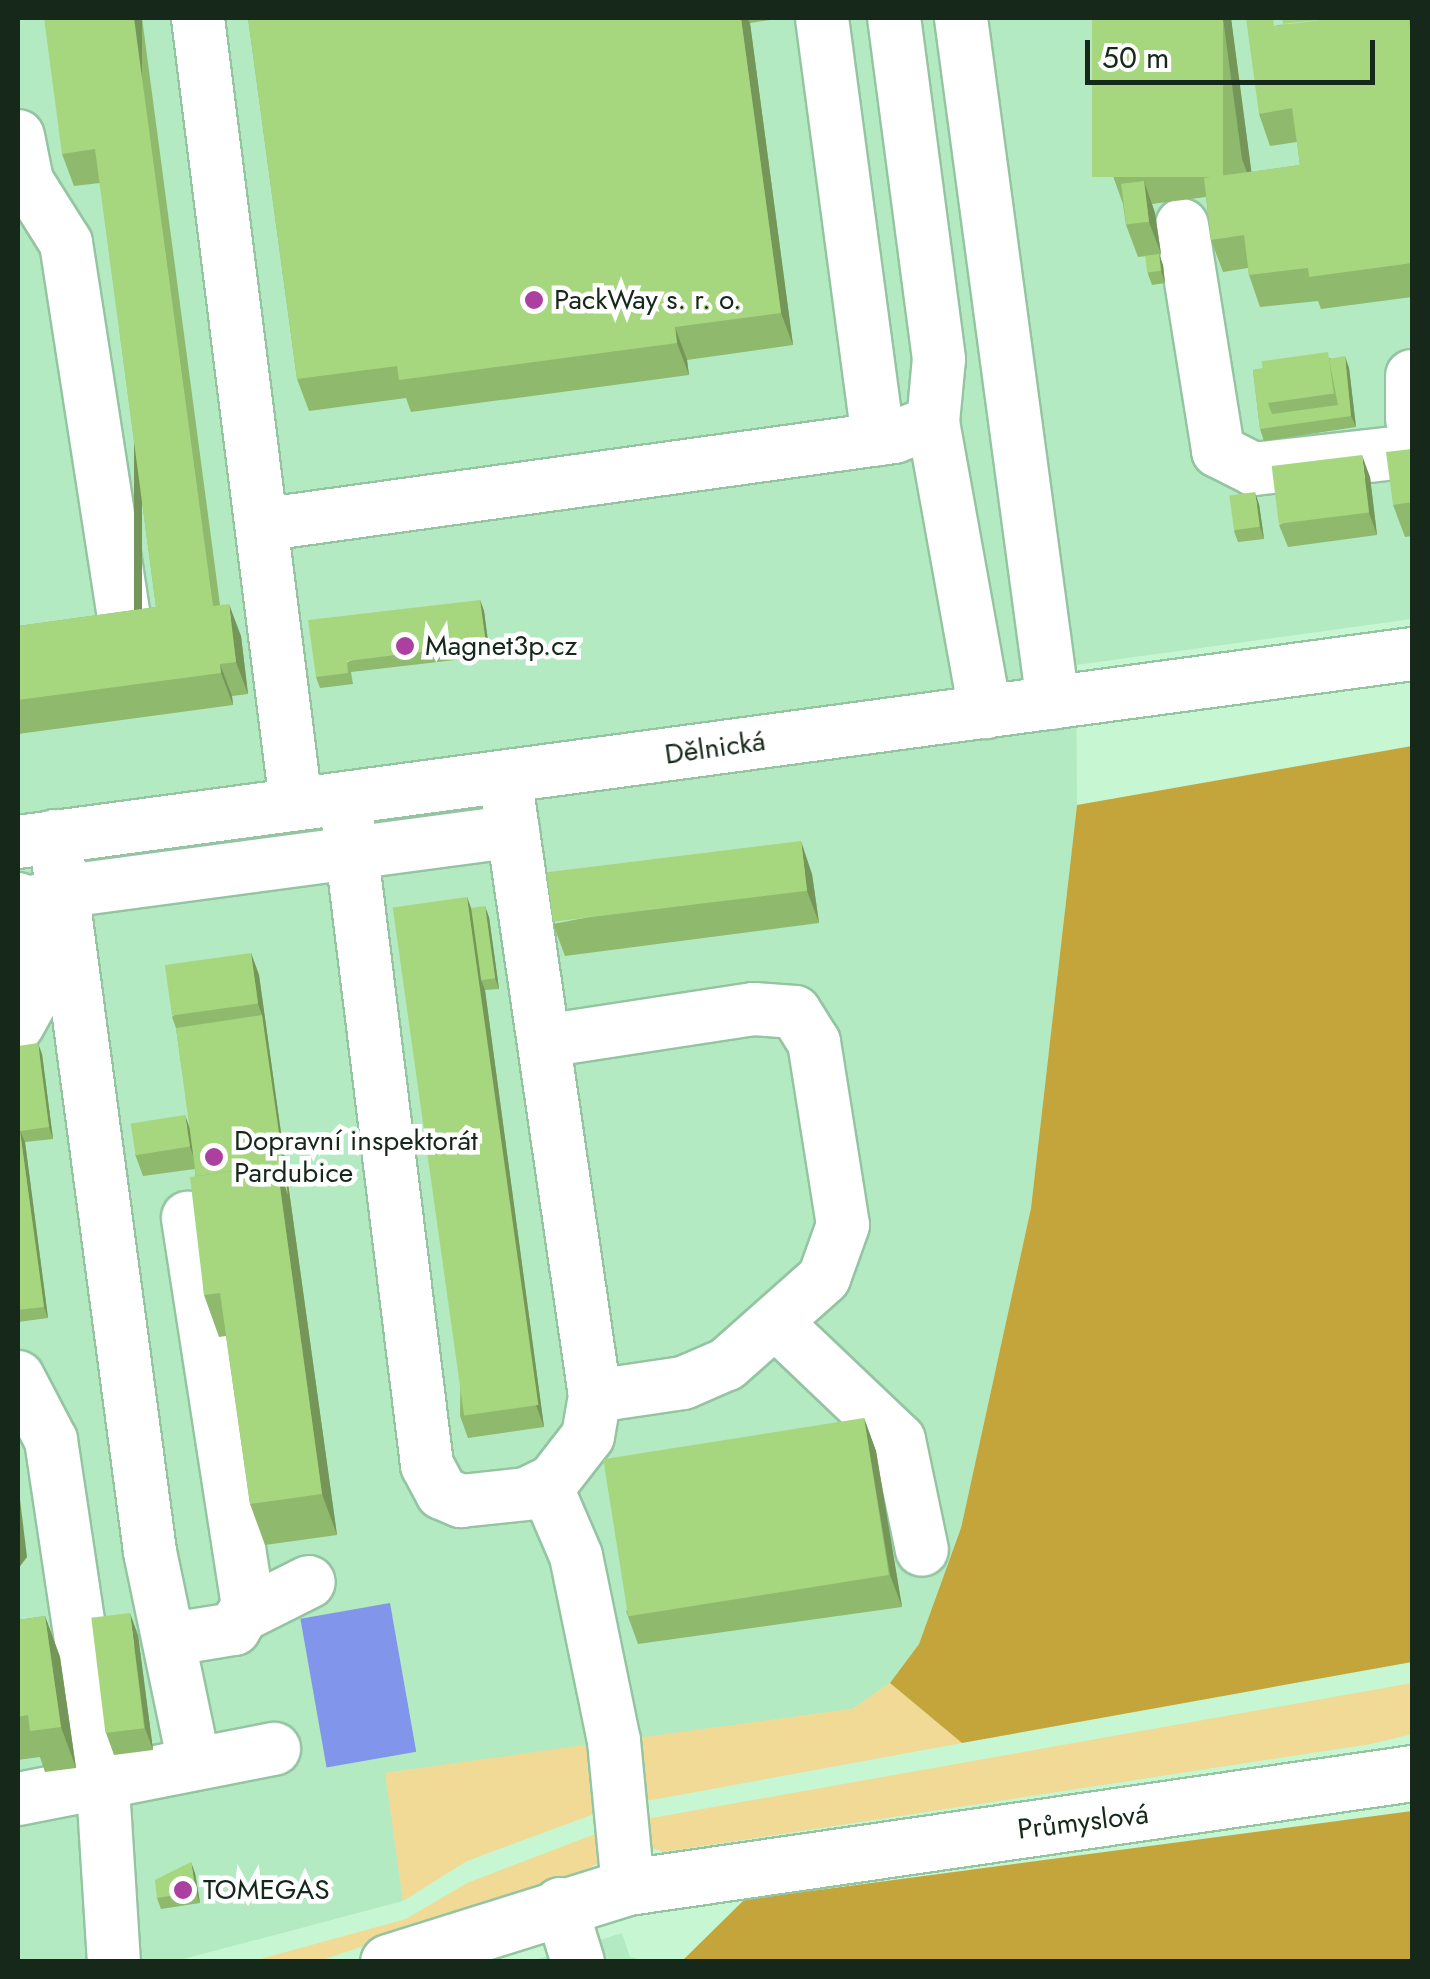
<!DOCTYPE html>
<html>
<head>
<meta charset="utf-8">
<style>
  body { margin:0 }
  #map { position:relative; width:1430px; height:1979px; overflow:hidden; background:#c6f7d2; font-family:Jost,sans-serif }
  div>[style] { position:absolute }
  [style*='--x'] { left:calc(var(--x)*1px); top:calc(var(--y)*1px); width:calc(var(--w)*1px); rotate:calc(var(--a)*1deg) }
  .built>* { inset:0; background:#b3eac1 }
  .green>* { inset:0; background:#f0da95 }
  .forest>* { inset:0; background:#c3a53b }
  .water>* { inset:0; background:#8196ea; transform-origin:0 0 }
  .roads { filter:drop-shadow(2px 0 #94c4a1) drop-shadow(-2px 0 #94c4a1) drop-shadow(0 2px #94c4a1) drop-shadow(0 -2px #94c4a1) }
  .minor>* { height:52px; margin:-26px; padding:0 26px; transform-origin:26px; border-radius:26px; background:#fff }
  .major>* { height:55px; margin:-27.5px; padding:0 27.5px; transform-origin:27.5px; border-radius:27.5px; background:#fff }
  .wall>* { inset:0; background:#8fb96d }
  .shaded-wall>* { inset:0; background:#749659; transform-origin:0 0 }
  .building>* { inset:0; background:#a6d77f; transform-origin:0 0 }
  .dots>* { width:28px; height:28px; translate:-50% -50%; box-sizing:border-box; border:5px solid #fff; border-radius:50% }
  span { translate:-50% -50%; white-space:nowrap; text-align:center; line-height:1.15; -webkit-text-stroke:9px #fff; paint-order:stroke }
  .poi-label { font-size:28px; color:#15281a }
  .left { translate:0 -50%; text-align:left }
  .street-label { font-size:28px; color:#15281a }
  .frame { position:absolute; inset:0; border:20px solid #15281a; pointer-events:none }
  .scale { position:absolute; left:1085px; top:40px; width:290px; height:45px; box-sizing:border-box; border:5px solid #15281a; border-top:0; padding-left:12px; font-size:30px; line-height:35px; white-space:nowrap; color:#15281a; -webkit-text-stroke:8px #fff; paint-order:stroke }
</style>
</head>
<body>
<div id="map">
  <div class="built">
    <div style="clip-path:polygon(18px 18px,1412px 18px,1412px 619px,1076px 665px,1077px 805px,1031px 1208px,961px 1528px,919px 1644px,890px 1683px,852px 1709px,386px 1773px,403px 1901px,176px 1961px,18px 1961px)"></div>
    <div style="clip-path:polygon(622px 1933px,630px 1957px,645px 1961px,528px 1962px)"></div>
  </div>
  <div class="green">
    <div style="clip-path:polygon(890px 1683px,962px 1743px,630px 1804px,629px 1739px,852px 1709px)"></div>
    <div style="clip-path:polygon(1412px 1683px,1412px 1734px,1371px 1744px,664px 1852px,643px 1845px,635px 1821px)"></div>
    <div style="clip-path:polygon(605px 1742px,605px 1810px,467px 1861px,403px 1901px,385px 1773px)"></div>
    <div style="clip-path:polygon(606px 1830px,607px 1858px,580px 1873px,319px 1961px,249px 1962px,406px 1919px,467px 1883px)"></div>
  </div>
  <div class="forest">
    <div style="clip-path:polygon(1412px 746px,1412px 1662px,962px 1743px,890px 1683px,919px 1644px,961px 1528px,1031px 1208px,1077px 805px)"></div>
    <div style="clip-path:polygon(1412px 1811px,1412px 1961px,682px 1961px,744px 1900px)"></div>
  </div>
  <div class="water">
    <div style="left:390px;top:1603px;width:151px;height:91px;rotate:80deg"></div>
  </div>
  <div class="roads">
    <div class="minor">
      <div style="--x:198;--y:18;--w:792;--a:82.89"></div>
      <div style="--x:822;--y:18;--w:425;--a:82.4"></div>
      <div style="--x:961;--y:18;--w:691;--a:82.35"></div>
      <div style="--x:18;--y:136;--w:46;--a:78.7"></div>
      <div style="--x:27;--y:181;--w:73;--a:57.8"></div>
      <div style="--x:66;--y:243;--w:392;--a:81.2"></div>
      <div style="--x:1182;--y:225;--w:229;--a:80.9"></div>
      <div style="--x:1218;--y:451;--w:40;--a:26.6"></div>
      <div style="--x:1254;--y:469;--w:159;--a:-6.5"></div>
      <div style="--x:1412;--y:376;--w:43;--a:90"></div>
      <div style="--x:933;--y:422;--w:295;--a:79.8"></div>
      <div style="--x:267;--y:524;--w:633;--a:-7.9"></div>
      <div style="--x:894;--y:437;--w:42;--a:-21"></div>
      <div style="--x:933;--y:422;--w:63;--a:-84.6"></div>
      <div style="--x:939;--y:359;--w:344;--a:-97.5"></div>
      <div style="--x:345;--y:798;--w:672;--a:82.99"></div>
      <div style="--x:427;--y:1465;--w:32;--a:62"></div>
      <div style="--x:442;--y:1493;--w:21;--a:23"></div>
      <div style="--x:461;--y:1501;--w:65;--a:-6.1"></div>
      <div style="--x:526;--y:1494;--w:30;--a:-26"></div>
      <div style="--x:553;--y:1481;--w:57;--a:-52.1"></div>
      <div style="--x:588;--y:1436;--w:41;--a:-80.1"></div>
      <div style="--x:595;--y:1396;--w:626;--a:-98.26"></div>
      <div style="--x:55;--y:836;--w:722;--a:82.44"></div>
      <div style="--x:150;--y:1552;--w:215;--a:78.2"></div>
      <div style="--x:18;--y:842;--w:1407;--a:-7.68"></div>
      <div style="--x:18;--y:899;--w:105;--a:83.4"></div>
      <div style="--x:30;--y:1003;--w:25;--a:119"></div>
      <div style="--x:18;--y:906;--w:65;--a:-15.1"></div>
      <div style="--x:81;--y:889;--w:436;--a:-7.6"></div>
      <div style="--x:544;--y:1041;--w:212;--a:-8.7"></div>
      <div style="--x:754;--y:1009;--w:41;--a:4.2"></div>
      <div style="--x:795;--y:1012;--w:36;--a:58"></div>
      <div style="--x:814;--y:1042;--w:185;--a:81"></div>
      <div style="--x:843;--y:1225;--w:56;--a:109.7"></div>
      <div style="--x:824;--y:1278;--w:130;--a:138.4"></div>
      <div style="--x:727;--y:1364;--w:48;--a:156.6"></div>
      <div style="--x:683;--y:1383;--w:89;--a:171.6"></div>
      <div style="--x:775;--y:1322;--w:171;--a:43.6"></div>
      <div style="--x:899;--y:1440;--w:112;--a:78.2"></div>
      <div style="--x:18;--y:1377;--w:71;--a:62.4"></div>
      <div style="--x:51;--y:1440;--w:352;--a:81.5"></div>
      <div style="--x:103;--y:1788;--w:174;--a:86.4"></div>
      <div style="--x:546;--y:1486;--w:76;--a:66.8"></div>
      <div style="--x:576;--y:1556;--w:189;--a:78.4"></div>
      <div style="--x:614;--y:1741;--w:147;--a:84.5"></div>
      <div style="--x:247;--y:1613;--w:69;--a:-26.6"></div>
      <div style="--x:172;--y:1639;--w:63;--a:-9.2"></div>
      <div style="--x:234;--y:1629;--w:27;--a:-59"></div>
      <div style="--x:248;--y:1606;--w:393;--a:-98.8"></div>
      <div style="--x:18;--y:1799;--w:261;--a:-11.1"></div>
      <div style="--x:560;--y:1904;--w:61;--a:72.8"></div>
    </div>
    <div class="major">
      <div style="--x:388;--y:1962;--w:251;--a:-17.4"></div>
      <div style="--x:628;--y:1887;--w:792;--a:-8.27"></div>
    </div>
  </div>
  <div class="wall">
    <div style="clip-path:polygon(142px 18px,220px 605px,241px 636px,248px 694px,232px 696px,233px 705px,18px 734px,18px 626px,156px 607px,100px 183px,74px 186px,62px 154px)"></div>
    <div style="clip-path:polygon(248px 18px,784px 18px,750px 23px,793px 345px,687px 360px,689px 375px,411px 412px,406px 398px,309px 411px,297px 379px)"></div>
    <div style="clip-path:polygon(1092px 18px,1231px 18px,1251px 172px,1300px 165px,1297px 142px,1270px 146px,1259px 114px,1277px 25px,1412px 18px,1412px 297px,1321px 309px,1318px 301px,1260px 307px,1249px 275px,1248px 268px,1223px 272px,1211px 240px,1206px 197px,1152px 204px,1155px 213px,1161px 254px,1159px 255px,1163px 265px,1165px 283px,1152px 285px,1148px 274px,1147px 256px,1138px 257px,1126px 225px,1123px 204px,1113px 176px)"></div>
    <div style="clip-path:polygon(1330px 358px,1349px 368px,1356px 427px,1264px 441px,1260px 429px,1253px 370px)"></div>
    <div style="clip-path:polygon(1412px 449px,1412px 536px,1405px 537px,1393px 505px)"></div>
    <div style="clip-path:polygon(1370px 477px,1377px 535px,1288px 547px,1279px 525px)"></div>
    <div style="clip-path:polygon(1259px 504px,1264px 539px,1238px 542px,1234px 531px)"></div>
    <div style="clip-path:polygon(480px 600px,484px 611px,490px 656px,351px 672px,353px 684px,320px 688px,316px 677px)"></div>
    <div style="clip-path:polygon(812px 874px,819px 923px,565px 956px,553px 924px)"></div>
    <div style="clip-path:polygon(467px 897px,471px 908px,489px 917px,499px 989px,485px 990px,544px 1427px,468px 1438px,460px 1416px)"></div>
    <div style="clip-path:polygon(251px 953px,259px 975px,337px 1535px,265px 1545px,250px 1504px,226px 1336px,219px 1337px,204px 1295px,195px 1169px,143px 1176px,135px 1154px,190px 1127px,176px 1028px,172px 1017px)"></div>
    <div style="clip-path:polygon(18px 1046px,42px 1054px,53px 1139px,25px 1142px,48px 1318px,18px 1322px)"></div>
    <div style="clip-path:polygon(864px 1418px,876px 1451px,902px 1607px,638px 1644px,626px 1611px)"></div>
    <div style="clip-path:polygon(45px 1616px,60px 1657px,76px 1768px,45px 1772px,40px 1757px,18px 1760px,18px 1620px)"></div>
    <div style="clip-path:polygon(138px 1635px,153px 1750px,114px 1755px,106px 1733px)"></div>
    <div style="clip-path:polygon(195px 1873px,200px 1903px,161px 1909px,157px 1898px)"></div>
  </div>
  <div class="shaded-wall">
    <div style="left:134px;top:18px;width:8px;height:593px"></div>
    <div style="clip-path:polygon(741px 18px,747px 18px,750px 23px,793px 345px,781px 313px)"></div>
    <div style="clip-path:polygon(1223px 18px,1231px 18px,1254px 191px,1242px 159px)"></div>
    <div style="clip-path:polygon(1144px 181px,1155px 213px,1161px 254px,1149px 222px)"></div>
    <div style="clip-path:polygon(1159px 254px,1163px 265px,1165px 283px,1161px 271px)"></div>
    <div style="clip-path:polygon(675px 327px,687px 360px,689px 375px,677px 343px)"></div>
    <div style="clip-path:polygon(1345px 356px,1349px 368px,1356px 427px,1351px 416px)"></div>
    <div style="clip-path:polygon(1362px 455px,1370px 477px,1377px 535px,1369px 513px)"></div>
    <div style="clip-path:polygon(1255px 492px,1259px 504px,1264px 539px,1260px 527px)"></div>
    <div style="clip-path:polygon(480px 600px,484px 611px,490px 656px,486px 644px)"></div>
    <div style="clip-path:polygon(229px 604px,241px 636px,248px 694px,236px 662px)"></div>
    <div style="clip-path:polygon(220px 664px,232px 696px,233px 705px,221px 673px)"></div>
    <div style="clip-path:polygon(801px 841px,812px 874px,819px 923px,807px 891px)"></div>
    <div style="clip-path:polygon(467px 897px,475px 919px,481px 980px,485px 990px,544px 1427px,536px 1405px)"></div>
    <div style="clip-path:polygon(485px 906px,489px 917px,499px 989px,495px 978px)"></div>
    <div style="clip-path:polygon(251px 953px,259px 975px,337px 1535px,322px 1494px,277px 1165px,262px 1015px,258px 1004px)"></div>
    <div style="clip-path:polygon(38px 1043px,42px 1054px,53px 1139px,49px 1127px)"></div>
    <div style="clip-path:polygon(185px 1115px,193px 1137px,198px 1169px,190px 1147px)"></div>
    <div style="clip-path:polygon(20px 1131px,25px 1142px,48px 1318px,44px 1307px)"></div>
    <div style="clip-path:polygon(864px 1418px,876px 1451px,902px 1607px,890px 1575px)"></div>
    <div style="clip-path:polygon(18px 1483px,27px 1557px,18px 1569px)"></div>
    <div style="clip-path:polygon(130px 1613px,138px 1635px,153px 1750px,145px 1728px)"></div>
    <div style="clip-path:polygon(45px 1616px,60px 1657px,76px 1768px,61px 1727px)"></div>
    <div style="clip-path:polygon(191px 1862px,195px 1873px,200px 1903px,196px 1892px)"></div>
  </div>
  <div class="building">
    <div style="clip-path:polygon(44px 18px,134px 18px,213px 606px,229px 604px,236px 662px,220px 664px,221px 673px,18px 700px,18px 626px,156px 607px,95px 149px,62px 154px)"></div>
    <div style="clip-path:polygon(248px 18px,741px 18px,781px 313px,675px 327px,677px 343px,399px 380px,397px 366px,297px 379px)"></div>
    <div style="left:1092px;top:18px;width:131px;height:159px"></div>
    <div style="clip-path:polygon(1246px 18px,1273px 18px,1274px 26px,1335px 18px,1409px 18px,1412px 46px,1412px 263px,1309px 277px,1308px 268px,1249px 275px,1244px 235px,1211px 240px,1204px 178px,1300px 165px,1292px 108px,1259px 114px)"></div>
    <div style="clip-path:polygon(1282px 18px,1335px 18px,1283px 24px)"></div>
    <div style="left:1144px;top:181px;width:41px;height:23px;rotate:83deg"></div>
    <div style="left:1159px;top:254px;width:17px;height:14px;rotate:83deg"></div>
    <div style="left:1328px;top:352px;width:42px;height:67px;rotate:82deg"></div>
    <div style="clip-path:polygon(1345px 356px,1351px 416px,1260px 429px,1253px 370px,1263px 368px,1268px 403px,1272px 414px,1338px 405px,1329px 359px)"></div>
    <div style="clip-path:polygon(1412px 449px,1412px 502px,1393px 505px,1386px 452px)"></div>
    <div style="left:1362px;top:455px;width:58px;height:91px;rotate:83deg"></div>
    <div style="left:1255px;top:492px;width:35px;height:26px;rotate:82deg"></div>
    <div style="clip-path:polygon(480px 600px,486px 644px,347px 661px,348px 673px,316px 677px,308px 620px)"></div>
    <div style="left:801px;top:841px;width:50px;height:256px;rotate:83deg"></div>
    <div style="left:467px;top:897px;width:513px;height:75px;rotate:82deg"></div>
    <div style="left:485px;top:906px;width:73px;height:14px;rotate:82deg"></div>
    <div style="left:251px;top:953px;width:51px;height:87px;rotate:82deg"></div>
    <div style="clip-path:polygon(262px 1015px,288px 1195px,277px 1165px,196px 1176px,176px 1028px)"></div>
    <div style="clip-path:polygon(38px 1043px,49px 1127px,20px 1131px,44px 1307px,18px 1310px,18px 1046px)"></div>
    <div style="left:185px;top:1115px;width:32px;height:55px;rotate:81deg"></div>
    <div style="clip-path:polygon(277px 1165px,322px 1494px,250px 1504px,220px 1293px,204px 1295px,190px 1177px)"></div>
    <div style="left:864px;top:1418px;width:159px;height:264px;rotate:81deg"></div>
    <div style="left:130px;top:1613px;width:116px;height:39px;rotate:83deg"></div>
    <div style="clip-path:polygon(45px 1616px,61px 1727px,30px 1731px,28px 1715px,18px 1717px,18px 1620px)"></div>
    <div style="clip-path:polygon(191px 1862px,196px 1892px,157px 1898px,155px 1880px)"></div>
  </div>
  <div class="dots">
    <div style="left:534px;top:300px;background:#ac40a0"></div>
    <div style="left:405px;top:646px;background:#ac40a0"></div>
    <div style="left:214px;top:1157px;background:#ac40a0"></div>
    <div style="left:183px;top:1890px;background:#ac40a0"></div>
  </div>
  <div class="poi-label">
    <span class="left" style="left:554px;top:300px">PackWay s. r. o.</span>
    <span class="left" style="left:425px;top:646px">Magnet3p.cz</span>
    <span class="left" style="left:234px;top:1157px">Dopravní inspektorát<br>Pardubice</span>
    <span class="left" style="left:203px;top:1890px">TOMEGAS</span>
  </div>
  <div class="street-label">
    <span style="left:715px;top:748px;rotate:-8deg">Dělnická</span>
    <span style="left:1083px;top:1822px;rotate:-7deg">Průmyslová</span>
  </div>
  <div class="frame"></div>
  <div class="scale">50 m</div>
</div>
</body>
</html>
